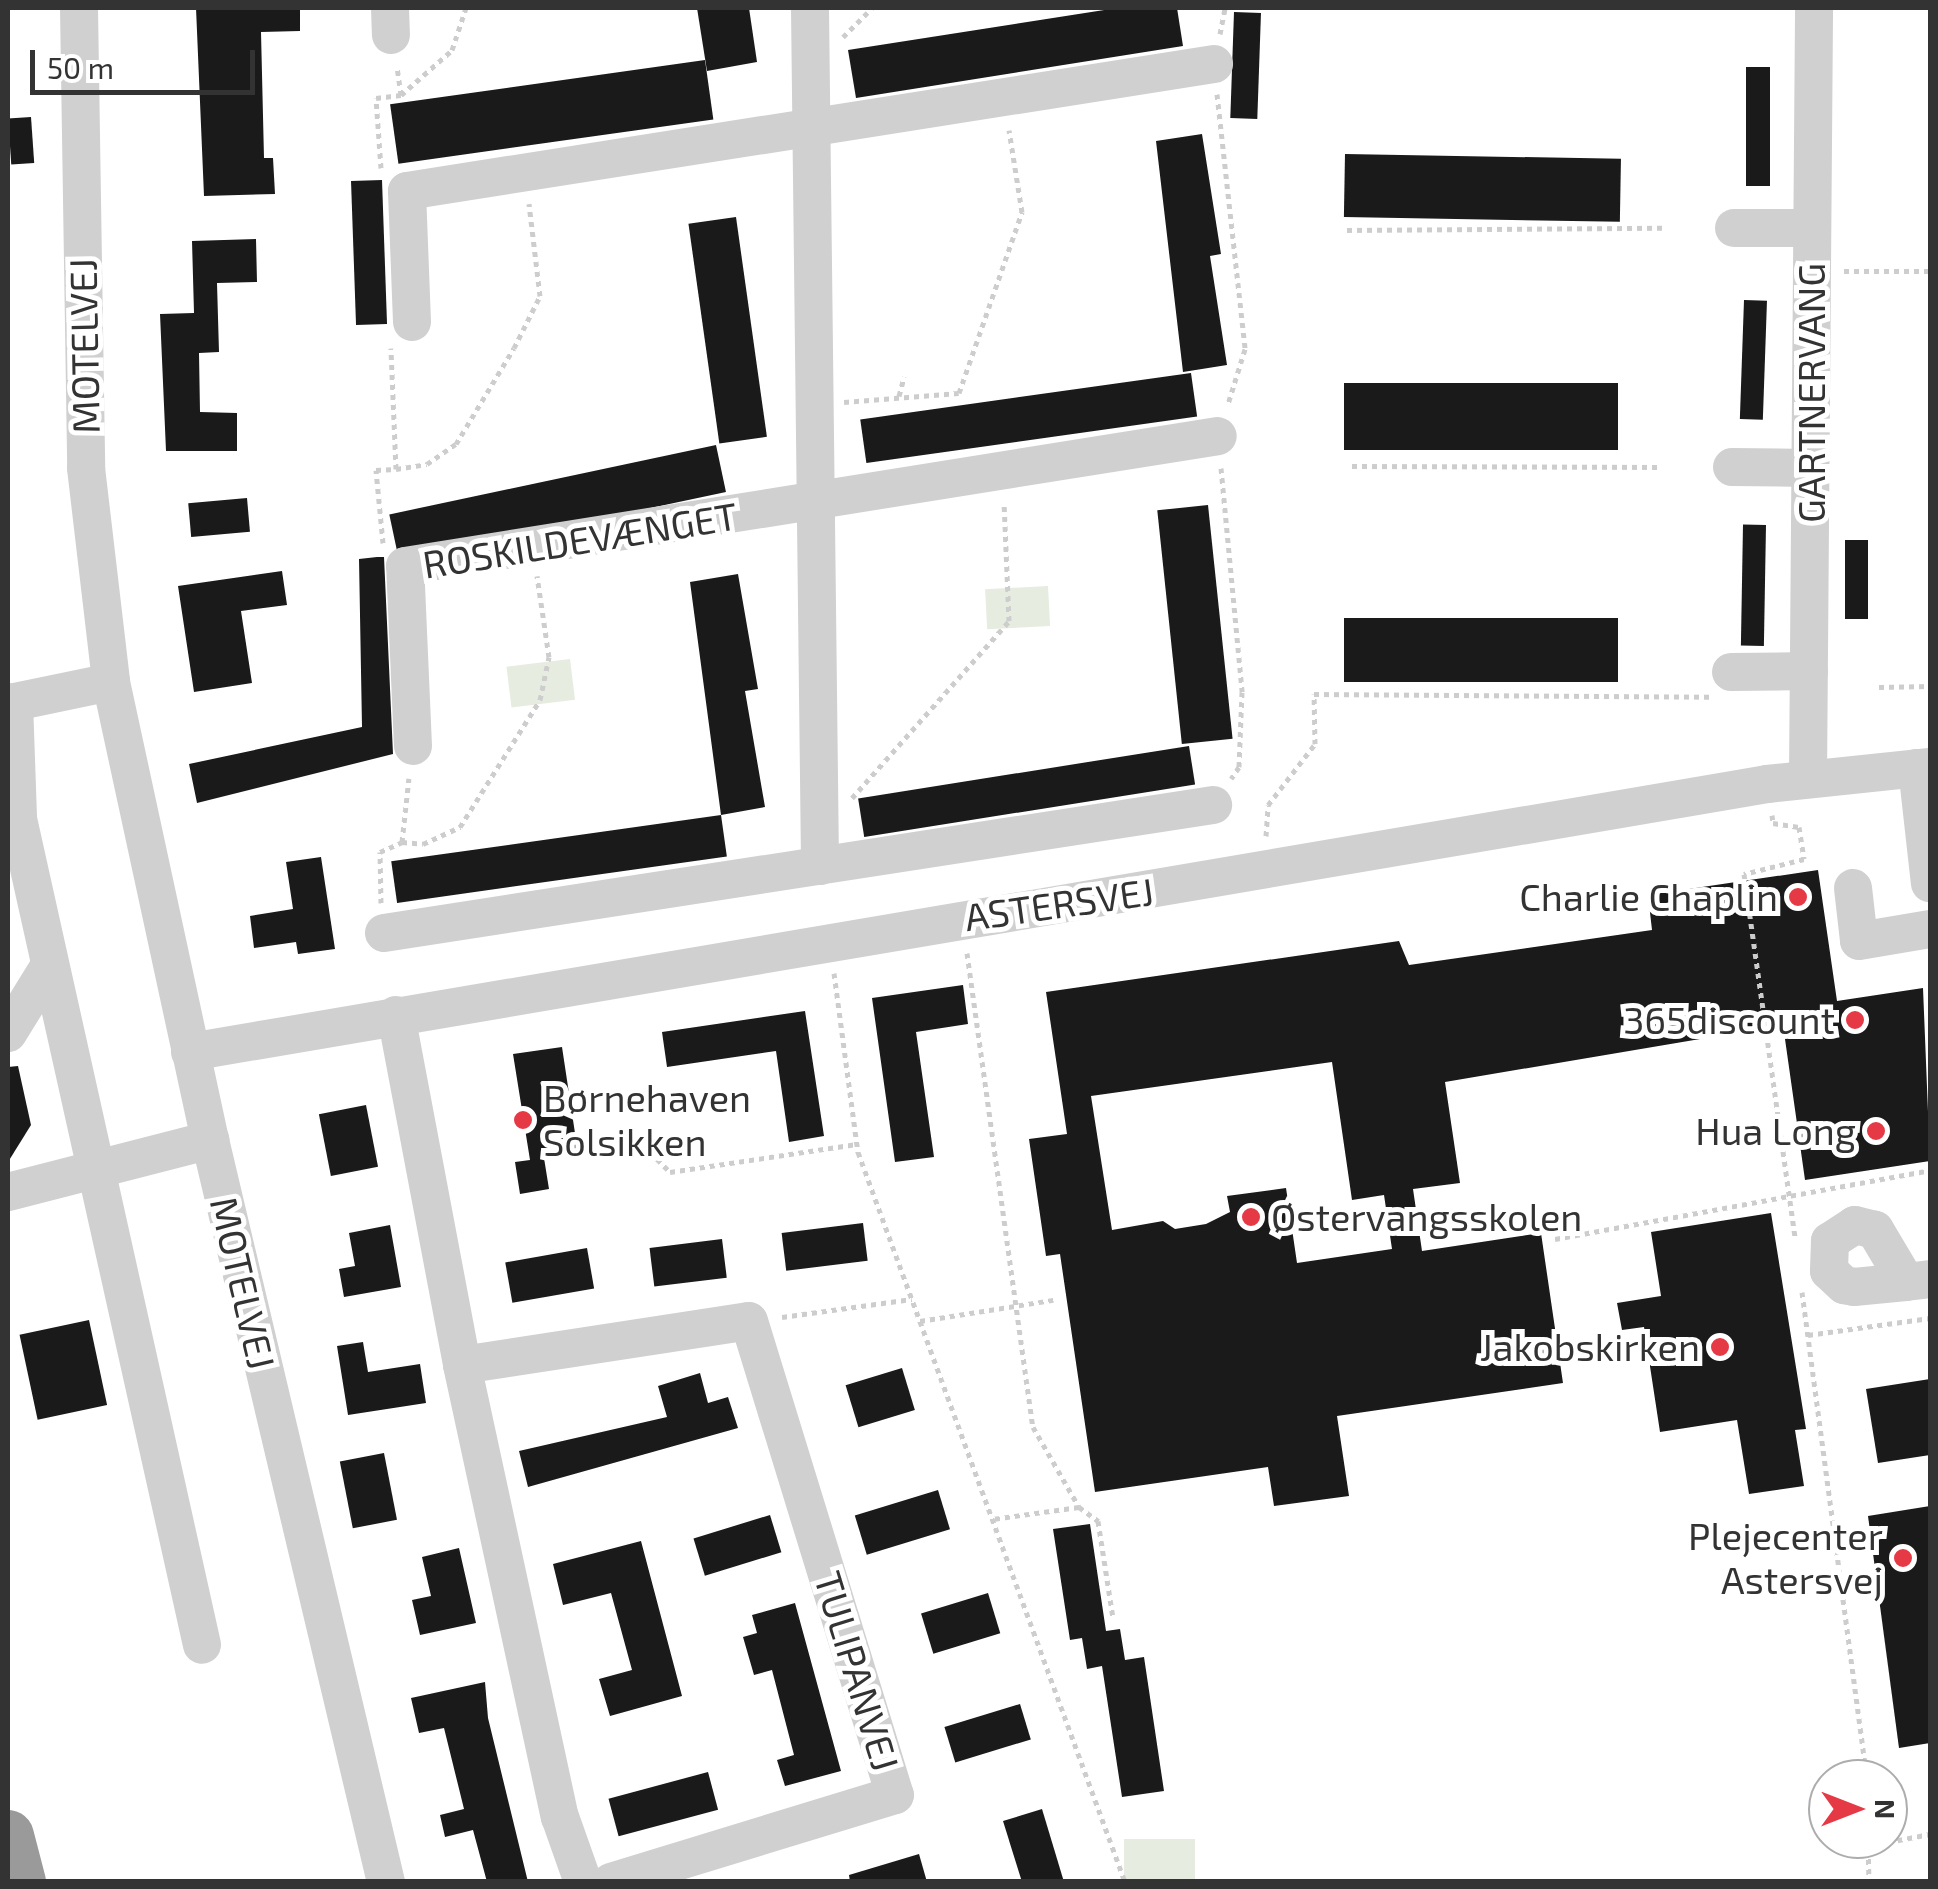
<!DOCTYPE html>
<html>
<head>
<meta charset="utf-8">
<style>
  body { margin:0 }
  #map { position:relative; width:1938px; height:1889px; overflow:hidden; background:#fff; font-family:"Exo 2",sans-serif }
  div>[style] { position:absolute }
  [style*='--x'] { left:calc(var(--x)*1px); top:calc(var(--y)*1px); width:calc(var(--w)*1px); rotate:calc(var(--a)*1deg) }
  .green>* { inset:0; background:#e6ecdf; transform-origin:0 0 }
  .building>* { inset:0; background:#1a1a1a; transform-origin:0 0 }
  .path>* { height:5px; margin-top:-2.5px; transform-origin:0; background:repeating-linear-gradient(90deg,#cdcdcd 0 5px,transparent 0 10px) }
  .minor>* { height:38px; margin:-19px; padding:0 19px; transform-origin:19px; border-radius:19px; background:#d0d0d0 }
  .highway>* { height:52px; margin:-26px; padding:0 26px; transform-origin:26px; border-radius:26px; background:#9a9a9a }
  .dots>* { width:28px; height:28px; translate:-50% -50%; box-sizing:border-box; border:5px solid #fff; border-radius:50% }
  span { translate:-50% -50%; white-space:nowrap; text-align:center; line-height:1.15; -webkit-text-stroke:10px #fff; paint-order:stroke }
  .street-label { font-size:38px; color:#333 }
  .poi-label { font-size:38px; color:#333 }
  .right { translate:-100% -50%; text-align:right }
  .left { translate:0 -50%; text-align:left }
  .frame { position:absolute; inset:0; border:10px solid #333; pointer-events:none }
  .north { position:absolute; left:1808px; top:1759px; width:100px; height:100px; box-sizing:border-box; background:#fff; border:2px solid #adadad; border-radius:50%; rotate:90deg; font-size:28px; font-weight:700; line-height:40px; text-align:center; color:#333 }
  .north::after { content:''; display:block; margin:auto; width:35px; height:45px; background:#e63946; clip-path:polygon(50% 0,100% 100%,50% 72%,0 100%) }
  .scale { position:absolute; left:30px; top:50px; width:225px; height:45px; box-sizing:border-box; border:5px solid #333; border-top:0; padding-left:12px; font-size:30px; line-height:35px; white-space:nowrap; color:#333; -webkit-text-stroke:8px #fff; paint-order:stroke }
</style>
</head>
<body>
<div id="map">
  <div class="green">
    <div style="left:1048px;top:586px;width:40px;height:63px;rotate:87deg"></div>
    <div style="left:570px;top:659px;width:41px;height:64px;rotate:83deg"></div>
    <div style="left:1124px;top:1839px;width:71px;height:42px"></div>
  </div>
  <div class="building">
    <div style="clip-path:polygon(196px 8px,300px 8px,300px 31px,261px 32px,264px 158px,273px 158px,275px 194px,204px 196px)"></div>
    <div style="clip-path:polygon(697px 8px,749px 8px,757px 62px,707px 71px)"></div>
    <div style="clip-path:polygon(1117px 8px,1177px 8px,1183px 46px,856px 98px,848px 50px)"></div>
    <div style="left:1234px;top:12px;width:27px;height:106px;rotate:2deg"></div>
    <div style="left:705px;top:60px;width:60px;height:318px;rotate:82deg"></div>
    <div style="left:1746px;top:67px;width:24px;height:119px"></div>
    <div style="left:31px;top:117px;width:46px;height:23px;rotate:86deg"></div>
    <div style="clip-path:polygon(1202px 134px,1221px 254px,1210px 256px,1227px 365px,1183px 372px,1156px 141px)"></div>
    <div style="left:1345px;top:154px;width:276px;height:63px;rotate:1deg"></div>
    <div style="left:382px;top:180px;width:144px;height:31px;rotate:88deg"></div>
    <div style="left:736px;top:217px;width:222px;height:48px;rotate:82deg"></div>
    <div style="clip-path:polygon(256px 239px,257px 282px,217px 283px,219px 352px,199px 353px,200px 412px,237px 413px,237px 451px,166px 451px,160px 314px,194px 313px,192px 241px)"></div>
    <div style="left:1744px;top:300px;width:23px;height:119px;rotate:2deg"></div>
    <div style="left:1191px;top:373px;width:44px;height:334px;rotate:82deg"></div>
    <div style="left:1344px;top:383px;width:274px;height:67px"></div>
    <div style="left:716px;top:445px;width:48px;height:334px;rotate:78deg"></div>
    <div style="left:247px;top:498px;width:34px;height:59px;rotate:85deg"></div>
    <div style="left:1208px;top:505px;width:235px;height:51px;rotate:84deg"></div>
    <div style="left:1766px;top:525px;width:121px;height:23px;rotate:91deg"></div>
    <div style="left:1845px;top:540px;width:23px;height:79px"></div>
    <div style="clip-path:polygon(377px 557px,384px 557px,393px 754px,197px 803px,189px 764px,362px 727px,359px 559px)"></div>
    <div style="clip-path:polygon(282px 571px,287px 605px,241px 611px,252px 683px,194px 692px,178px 586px)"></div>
    <div style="clip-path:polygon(738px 574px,758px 689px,745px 691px,765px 807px,721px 815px,690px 582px)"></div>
    <div style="left:1344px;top:618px;width:274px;height:64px"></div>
    <div style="left:1189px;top:746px;width:39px;height:335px;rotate:81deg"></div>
    <div style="left:721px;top:815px;width:42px;height:333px;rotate:82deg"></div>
    <div style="clip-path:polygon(321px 857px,335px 949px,298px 954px,296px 942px,254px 948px,250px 916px,293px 909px,286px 862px)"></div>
    <div style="clip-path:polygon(evenodd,1818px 870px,1837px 1001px,1923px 988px,1930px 1161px,1805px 1180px,1783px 1025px,1445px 1082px,1460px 1183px,1413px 1189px,1422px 1251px,1541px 1233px,1563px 1383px,1337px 1416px,1349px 1496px,1274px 1506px,1268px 1467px,1095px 1492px,1060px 1254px,1046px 1256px,1029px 1139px,1067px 1134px,1046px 992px,1399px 941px,1409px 965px,1652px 930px,1648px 895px,1818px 870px,1332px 1062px,1352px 1200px,1384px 1195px,1392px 1249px,1297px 1263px,1286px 1188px,1227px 1196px,1230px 1212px,1206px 1224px,1175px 1229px,1163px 1221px,1112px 1230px,1091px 1096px,1332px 1062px)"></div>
    <div style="clip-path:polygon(963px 985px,968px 1024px,916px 1032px,934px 1157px,895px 1162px,872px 998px)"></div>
    <div style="clip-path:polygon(805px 1011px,824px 1136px,789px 1142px,776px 1051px,667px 1067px,662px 1032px)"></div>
    <div style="clip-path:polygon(562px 1047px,578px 1153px,544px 1158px,549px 1189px,520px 1194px,515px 1162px,530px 1160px,513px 1054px)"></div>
    <div style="clip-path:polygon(18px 1066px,31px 1125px,8px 1162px,8px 1067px)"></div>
    <div style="left:366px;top:1105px;width:63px;height:48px;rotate:79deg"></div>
    <div style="clip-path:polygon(1771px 1213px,1806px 1429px,1795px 1430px,1804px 1486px,1749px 1494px,1737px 1420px,1660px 1432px,1644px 1327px,1622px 1330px,1617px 1303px,1661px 1296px,1651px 1232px)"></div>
    <div style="left:863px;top:1223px;width:38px;height:82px;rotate:83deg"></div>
    <div style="clip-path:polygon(390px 1225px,401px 1287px,344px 1297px,339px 1269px,355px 1266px,349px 1233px)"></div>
    <div style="left:722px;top:1239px;width:39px;height:73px;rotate:83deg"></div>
    <div style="left:587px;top:1248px;width:41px;height:83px;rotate:80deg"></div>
    <div style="left:89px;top:1320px;width:87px;height:71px;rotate:78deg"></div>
    <div style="clip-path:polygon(363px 1342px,368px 1372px,420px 1364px,426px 1403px,348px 1415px,337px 1346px)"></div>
    <div style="left:902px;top:1368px;width:44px;height:59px;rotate:73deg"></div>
    <div style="clip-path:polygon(700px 1373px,708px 1403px,728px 1397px,738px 1428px,528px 1487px,519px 1451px,667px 1417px,658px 1386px)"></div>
    <div style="clip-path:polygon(1930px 1379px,1930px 1455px,1878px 1463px,1866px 1389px)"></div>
    <div style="left:384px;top:1453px;width:68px;height:45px;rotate:79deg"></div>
    <div style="left:938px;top:1490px;width:41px;height:87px;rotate:73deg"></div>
    <div style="clip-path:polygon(1930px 1506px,1930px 1743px,1899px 1748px,1868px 1516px)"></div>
    <div style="left:770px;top:1515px;width:39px;height:80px;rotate:73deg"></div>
    <div style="clip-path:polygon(1090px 1524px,1106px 1631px,1120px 1629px,1125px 1660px,1144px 1657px,1164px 1791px,1122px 1797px,1102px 1666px,1087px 1669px,1082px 1638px,1070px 1640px,1053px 1529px)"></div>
    <div style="clip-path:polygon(641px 1541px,682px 1696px,610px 1716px,599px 1679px,632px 1670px,611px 1593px,563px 1605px,553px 1564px)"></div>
    <div style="clip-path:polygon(459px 1548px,476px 1623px,420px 1635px,412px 1600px,431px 1596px,422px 1557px)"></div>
    <div style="left:988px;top:1593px;width:42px;height:70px;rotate:73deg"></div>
    <div style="clip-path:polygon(795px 1603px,841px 1771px,785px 1786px,777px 1760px,794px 1755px,772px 1670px,754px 1675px,743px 1637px,757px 1633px,752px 1615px)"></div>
    <div style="clip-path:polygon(485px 1682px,488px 1718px,528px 1882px,487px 1882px,473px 1830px,445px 1837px,440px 1815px,464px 1809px,444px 1728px,419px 1733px,411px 1698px)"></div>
    <div style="left:1020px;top:1704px;width:37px;height:79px;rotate:73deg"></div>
    <div style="left:708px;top:1772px;width:39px;height:103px;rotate:75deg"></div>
    <div style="clip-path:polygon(1042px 1809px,1064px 1882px,1022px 1882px,1003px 1821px)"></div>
    <div style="clip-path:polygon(919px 1854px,927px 1882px,850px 1882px,849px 1875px)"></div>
  </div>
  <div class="path">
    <div style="--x:1220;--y:34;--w:26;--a:-79"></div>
    <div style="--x:843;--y:37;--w:41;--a:-45"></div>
    <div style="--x:1217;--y:94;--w:257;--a:83.7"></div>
    <div style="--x:1245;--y:349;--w:58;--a:107.2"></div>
    <div style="--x:401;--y:95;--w:68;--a:-41.4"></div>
    <div style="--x:452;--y:50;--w:44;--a:-71.6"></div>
    <div style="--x:381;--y:168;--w:70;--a:-94.1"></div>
    <div style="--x:376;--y:98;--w:25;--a:-7"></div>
    <div style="--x:401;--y:95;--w:27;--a:-98"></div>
    <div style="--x:1347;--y:230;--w:316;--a:-0.4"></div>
    <div style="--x:1844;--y:271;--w:86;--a:0"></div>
    <div style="--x:899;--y:396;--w:20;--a:-75"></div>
    <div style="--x:844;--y:402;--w:115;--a:-4.5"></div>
    <div style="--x:959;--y:393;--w:192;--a:-70.8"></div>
    <div style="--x:1022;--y:212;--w:83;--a:-99"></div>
    <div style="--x:1352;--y:466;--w:307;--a:0.2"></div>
    <div style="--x:1221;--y:468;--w:225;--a:84.6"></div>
    <div style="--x:1242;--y:692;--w:75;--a:92.3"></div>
    <div style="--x:1239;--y:767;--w:14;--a:124"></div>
    <div style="--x:396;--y:469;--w:31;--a:-9"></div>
    <div style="--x:427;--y:464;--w:35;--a:-35"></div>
    <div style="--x:456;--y:444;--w:112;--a:-58.9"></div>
    <div style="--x:514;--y:348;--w:58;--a:-63.4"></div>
    <div style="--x:540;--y:296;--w:93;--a:-96.8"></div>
    <div style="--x:383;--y:543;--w:73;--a:-95.5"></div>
    <div style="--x:376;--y:470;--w:20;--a:-3"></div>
    <div style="--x:396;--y:469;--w:121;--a:-92.4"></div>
    <div style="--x:1879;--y:687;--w:51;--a:-1.1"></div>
    <div style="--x:852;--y:798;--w:237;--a:-48.4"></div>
    <div style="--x:1009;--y:621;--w:117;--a:-92.4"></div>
    <div style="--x:1772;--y:815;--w:8;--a:83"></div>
    <div style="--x:1773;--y:823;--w:26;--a:9"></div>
    <div style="--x:1799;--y:827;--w:32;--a:81"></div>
    <div style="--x:1804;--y:859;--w:62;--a:166"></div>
    <div style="--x:1744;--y:874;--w:366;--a:82"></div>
    <div style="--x:1266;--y:836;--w:31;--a:-86"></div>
    <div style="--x:1268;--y:805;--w:77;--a:-52.4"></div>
    <div style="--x:1315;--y:744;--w:50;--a:-91.1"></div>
    <div style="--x:1314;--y:694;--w:397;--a:0.4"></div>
    <div style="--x:402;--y:842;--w:21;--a:5"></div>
    <div style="--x:423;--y:844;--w:41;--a:-24.7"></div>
    <div style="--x:460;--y:827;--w:150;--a:-57.8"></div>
    <div style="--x:540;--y:700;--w:44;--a:-78.2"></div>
    <div style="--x:549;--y:657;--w:82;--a:-98.4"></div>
    <div style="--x:381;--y:903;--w:51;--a:-91.1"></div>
    <div style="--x:380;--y:852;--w:24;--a:-24"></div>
    <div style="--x:402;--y:842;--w:64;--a:-83.8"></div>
    <div style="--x:967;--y:953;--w:479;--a:82.1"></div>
    <div style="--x:1033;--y:1427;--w:92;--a:60.1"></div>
    <div style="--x:1079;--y:1507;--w:87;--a:172.1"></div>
    <div style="--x:834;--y:973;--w:181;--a:82.4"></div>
    <div style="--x:858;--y:1152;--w:777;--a:69.91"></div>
    <div style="--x:650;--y:1152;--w:28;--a:45"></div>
    <div style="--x:670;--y:1172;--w:189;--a:-8.5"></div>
    <div style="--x:1555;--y:1239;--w:381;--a:-10.4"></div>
    <div style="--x:1802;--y:1292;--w:491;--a:82.4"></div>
    <div style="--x:782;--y:1317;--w:131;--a:-7.9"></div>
    <div style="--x:920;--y:1321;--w:135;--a:-9"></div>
    <div style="--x:1808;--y:1335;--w:123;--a:-7.9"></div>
    <div style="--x:1079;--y:1507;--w:24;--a:36"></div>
    <div style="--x:1098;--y:1521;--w:98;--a:81.2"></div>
    <div style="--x:1868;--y:1839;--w:43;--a:88.7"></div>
    <div style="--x:1868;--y:1846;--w:63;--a:-11"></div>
  </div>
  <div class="minor">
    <div style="--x:79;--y:8;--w:460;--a:89.1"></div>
    <div style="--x:86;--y:468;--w:215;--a:83.3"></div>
    <div style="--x:111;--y:682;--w:469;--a:77.8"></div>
    <div style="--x:210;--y:1140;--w:763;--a:76.66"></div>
    <div style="--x:390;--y:8;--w:27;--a:88"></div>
    <div style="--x:810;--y:8;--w:858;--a:89.33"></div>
    <div style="--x:1734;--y:228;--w:78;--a:0"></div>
    <div style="--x:412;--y:322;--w:131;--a:-92.2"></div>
    <div style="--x:407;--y:191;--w:817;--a:-8.94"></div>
    <div style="--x:1732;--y:467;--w:78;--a:0.7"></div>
    <div style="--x:1731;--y:672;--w:78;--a:-0.7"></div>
    <div style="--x:111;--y:682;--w:99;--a:168.3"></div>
    <div style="--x:14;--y:702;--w:117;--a:88"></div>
    <div style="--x:18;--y:819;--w:846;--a:77.44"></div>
    <div style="--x:413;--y:746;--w:180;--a:-92.5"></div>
    <div style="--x:405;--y:566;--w:823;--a:-9.08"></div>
    <div style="--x:1917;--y:768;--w:116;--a:83.6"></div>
    <div style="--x:1808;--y:779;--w:771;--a:-89.55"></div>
    <div style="--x:1853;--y:888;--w:53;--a:83.5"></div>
    <div style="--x:1859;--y:941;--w:72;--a:-9.6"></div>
    <div style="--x:384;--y:933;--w:839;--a:-8.78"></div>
    <div style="--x:396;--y:1015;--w:356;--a:79.3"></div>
    <div style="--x:462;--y:1365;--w:463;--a:77.8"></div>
    <div style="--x:560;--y:1817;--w:69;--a:70.5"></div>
    <div style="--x:8;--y:1033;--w:80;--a:-58.3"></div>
    <div style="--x:190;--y:1052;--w:1600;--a:-9.64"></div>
    <div style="--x:1767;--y:784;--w:164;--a:-6"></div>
    <div style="--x:8;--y:1192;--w:209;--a:-14.4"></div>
    <div style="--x:1906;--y:1282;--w:61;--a:-120.8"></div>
    <div style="--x:1875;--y:1230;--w:21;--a:-166"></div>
    <div style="--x:1855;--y:1225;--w:30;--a:147"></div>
    <div style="--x:1830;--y:1241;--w:30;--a:92"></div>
    <div style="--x:1829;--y:1271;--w:21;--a:43"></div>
    <div style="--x:1844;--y:1285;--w:10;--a:11"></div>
    <div style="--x:1854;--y:1287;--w:52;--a:-5.5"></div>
    <div style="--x:1906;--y:1282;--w:24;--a:-7"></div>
    <div style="--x:462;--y:1365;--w:290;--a:-8.7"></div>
    <div style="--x:749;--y:1321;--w:496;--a:72.9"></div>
    <div style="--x:895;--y:1795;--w:297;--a:163"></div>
  </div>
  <div class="highway">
    <div style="--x:8;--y:1836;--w:48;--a:75.4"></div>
  </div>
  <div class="dots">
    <div style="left:1798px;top:897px;background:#e63946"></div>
    <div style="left:1855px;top:1020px;background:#e63946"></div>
    <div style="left:523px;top:1120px;background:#e63946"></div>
    <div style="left:1876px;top:1131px;background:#e63946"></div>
    <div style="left:1251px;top:1217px;background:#e63946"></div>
    <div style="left:1720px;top:1347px;background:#e63946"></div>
    <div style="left:1903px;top:1558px;background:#e63946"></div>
  </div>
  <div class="street-label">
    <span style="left:84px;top:346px;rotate:-91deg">MOTELVEJ</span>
    <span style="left:1811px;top:393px;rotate:-90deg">GARTNERVANG</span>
    <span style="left:580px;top:540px;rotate:-9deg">ROSKILDEVÆNGET</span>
    <span style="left:1059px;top:904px;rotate:-8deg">ASTERSVEJ</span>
    <span style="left:243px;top:1283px;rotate:77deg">MOTELVEJ</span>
    <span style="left:857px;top:1671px;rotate:73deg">TULIPANVEJ</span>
  </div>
  <div class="poi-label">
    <span class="right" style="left:1778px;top:897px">Charlie Chaplin</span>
    <span class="right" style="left:1835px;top:1020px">365discount</span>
    <span class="left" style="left:543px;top:1120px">Børnehaven<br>Solsikken</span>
    <span class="right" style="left:1856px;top:1131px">Hua Long</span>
    <span class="left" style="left:1271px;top:1217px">Østervangsskolen</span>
    <span class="right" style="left:1700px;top:1347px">Jakobskirken</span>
    <span class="right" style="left:1883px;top:1558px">Plejecenter<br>Astersvej</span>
  </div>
  <div class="frame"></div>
  <div class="north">N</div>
  <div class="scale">50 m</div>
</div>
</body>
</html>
